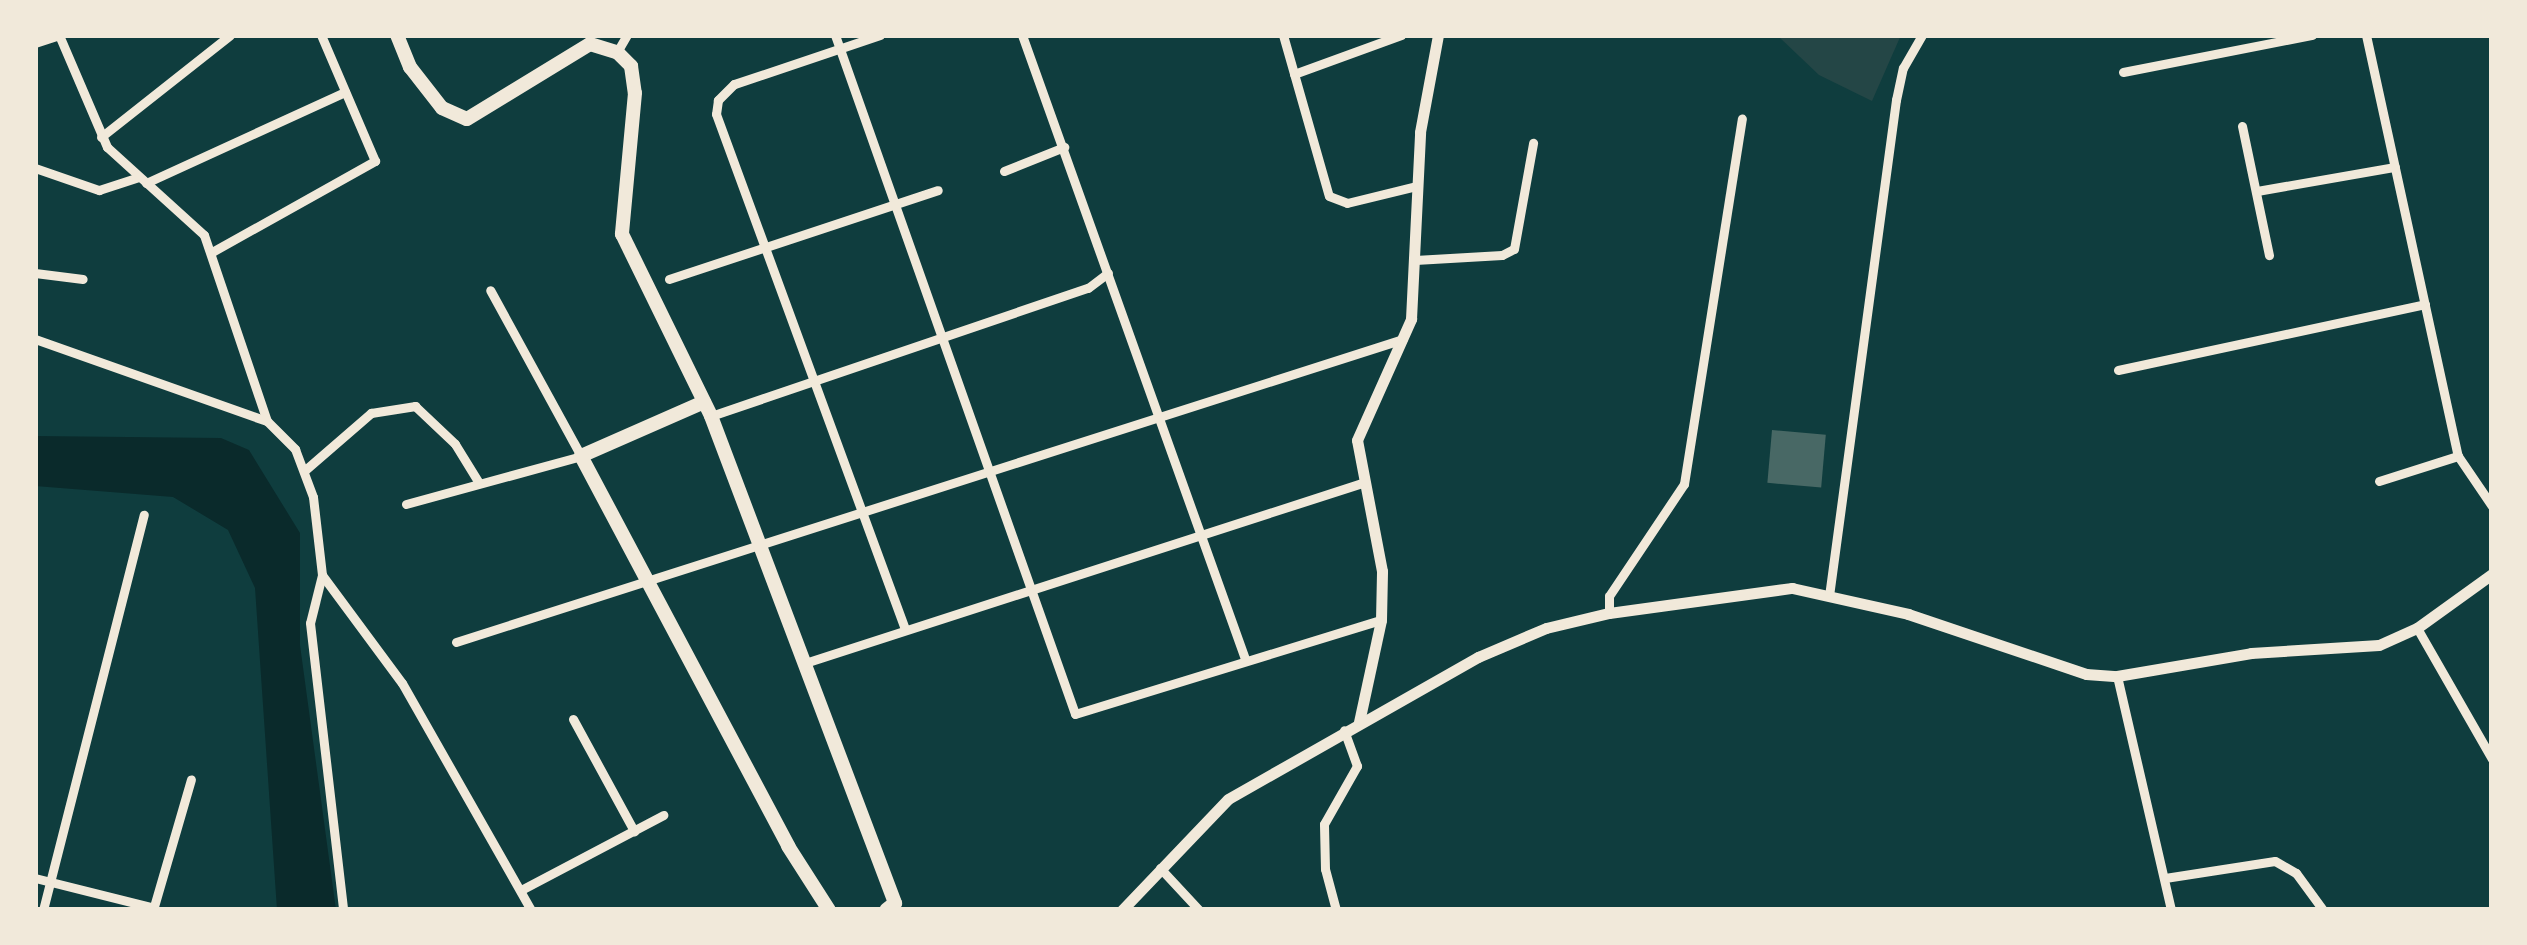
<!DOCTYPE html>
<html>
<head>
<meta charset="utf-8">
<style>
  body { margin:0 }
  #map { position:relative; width:2527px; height:945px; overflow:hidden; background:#0f3d3e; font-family:Ubuntu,sans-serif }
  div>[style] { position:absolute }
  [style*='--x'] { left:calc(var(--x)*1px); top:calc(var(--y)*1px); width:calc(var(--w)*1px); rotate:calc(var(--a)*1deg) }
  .green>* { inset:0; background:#244646 }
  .water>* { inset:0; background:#0a2a2b }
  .building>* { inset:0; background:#486865; transform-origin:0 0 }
  .minor>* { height:9px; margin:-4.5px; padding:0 4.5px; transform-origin:4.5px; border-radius:4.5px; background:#f1e9da }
  .tertiary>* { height:11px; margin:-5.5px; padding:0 5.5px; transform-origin:5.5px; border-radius:5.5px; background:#f1e9da }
  .primary>* { height:14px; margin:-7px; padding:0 7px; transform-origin:7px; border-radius:7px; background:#f1e9da }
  span { translate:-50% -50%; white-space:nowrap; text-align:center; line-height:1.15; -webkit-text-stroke:8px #f1e9da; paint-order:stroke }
  .frame { position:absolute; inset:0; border:38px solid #f1e9da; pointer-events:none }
</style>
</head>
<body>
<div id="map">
  <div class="green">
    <div style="clip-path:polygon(1777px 35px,1901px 35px,1872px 101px,1819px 75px)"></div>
  </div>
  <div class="water">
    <div style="clip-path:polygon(35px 436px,221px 438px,249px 450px,300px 533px,300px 645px,336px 910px,277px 910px,255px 588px,228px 530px,173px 497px,35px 486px)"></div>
  </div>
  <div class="building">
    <div style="left:1772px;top:430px;width:54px;height:53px;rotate:5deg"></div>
  </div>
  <div class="minor">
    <div style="--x:59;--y:35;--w:122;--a:66.8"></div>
    <div style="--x:107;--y:147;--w:131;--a:42.2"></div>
    <div style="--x:204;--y:235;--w:196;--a:71.3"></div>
    <div style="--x:835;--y:35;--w:720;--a:70.53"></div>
    <div style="--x:1075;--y:714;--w:320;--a:-17.1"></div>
    <div style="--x:880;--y:35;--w:154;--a:161.4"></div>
    <div style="--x:734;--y:84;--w:23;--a:135"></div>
    <div style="--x:718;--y:100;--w:14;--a:98"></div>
    <div style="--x:716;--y:114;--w:549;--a:69.85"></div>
    <div style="--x:1022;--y:35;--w:663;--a:70.33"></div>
    <div style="--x:1283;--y:35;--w:167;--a:74.1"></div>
    <div style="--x:1329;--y:196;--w:19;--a:21"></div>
    <div style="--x:1347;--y:203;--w:72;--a:-13.7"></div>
    <div style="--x:2366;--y:35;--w:431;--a:77.7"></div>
    <div style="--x:2458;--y:456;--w:60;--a:55.8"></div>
    <div style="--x:35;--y:43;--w:25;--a:-18"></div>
    <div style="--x:617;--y:52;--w:20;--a:-60"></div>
    <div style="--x:2123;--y:72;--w:193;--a:-11.1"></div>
    <div style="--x:1294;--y:74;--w:114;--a:-20"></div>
    <div style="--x:2242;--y:126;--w:132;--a:78.2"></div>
    <div style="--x:101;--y:137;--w:164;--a:-38.3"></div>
    <div style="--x:35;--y:168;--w:68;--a:19"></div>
    <div style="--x:99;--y:190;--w:42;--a:-18"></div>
    <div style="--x:1004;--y:171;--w:65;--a:-21.8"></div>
    <div style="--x:146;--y:183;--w:219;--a:-24.6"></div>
    <div style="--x:2257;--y:191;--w:140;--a:-9.9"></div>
    <div style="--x:212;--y:252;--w:187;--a:-29.2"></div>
    <div style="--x:375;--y:161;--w:137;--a:-113.2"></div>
    <div style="--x:1415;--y:260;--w:87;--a:-3.3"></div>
    <div style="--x:1502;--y:255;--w:13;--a:-27"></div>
    <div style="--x:1514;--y:249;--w:108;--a:-79.8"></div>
    <div style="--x:35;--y:273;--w:48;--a:7.1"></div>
    <div style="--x:669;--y:279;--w:283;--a:-18.3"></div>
    <div style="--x:35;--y:339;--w:246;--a:19.5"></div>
    <div style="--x:267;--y:421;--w:40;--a:45"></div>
    <div style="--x:295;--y:449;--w:51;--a:69.4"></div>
    <div style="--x:313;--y:497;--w:79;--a:83.4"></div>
    <div style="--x:322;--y:575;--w:134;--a:53.5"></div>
    <div style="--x:402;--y:683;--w:261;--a:60.4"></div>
    <div style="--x:2118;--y:370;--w:314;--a:-12.1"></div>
    <div style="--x:711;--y:416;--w:398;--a:-18.8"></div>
    <div style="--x:1088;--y:288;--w:25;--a:-37"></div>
    <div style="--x:304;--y:471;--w:89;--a:-40.9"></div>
    <div style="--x:371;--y:413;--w:45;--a:-9"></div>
    <div style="--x:415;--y:406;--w:55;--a:43.5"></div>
    <div style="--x:455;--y:444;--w:46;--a:58.4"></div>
    <div style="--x:2379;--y:481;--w:83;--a:-17.6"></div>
    <div style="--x:406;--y:504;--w:181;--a:-15.3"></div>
    <div style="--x:581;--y:456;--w:189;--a:-118.7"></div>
    <div style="--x:322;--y:575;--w:49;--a:104"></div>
    <div style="--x:310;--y:623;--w:289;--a:83.4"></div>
    <div style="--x:1829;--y:596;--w:501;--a:-82.31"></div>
    <div style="--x:1896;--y:100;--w:33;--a:-78"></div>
    <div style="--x:1903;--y:68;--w:38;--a:-60"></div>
    <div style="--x:1609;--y:613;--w:17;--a:-90"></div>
    <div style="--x:1609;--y:596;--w:135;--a:-56.2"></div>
    <div style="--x:1684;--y:484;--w:370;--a:-81"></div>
    <div style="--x:2417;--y:628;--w:151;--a:60.2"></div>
    <div style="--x:456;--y:642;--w:994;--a:-17.74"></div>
    <div style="--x:805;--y:663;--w:585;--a:-17.91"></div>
    <div style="--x:2117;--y:676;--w:240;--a:77"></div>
    <div style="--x:573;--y:719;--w:128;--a:61.4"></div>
    <div style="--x:1160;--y:868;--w:57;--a:47.1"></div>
    <div style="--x:35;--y:878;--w:123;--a:14.1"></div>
    <div style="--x:2165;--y:878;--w:111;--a:-8.8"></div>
    <div style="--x:2275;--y:861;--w:24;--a:30"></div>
    <div style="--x:2296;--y:873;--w:46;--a:53.9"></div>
    <div style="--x:521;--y:890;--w:161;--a:-27.8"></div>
    <div style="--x:43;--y:910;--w:408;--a:-75.7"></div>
    <div style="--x:153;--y:910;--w:136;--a:-73.8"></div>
    <div style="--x:1336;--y:910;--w:42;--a:-105"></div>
    <div style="--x:1325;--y:869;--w:45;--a:-91.3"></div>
    <div style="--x:1324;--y:824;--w:67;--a:-60.4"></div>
    <div style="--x:1357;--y:766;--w:38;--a:-110"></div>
  </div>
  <div class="tertiary">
    <div style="--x:1359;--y:722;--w:104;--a:-77.8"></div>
    <div style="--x:1381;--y:620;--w:49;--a:-88.8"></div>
    <div style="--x:1382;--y:571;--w:133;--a:-100.8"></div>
    <div style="--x:1357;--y:440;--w:133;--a:-65.9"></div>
    <div style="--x:1411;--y:319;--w:187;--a:-87.2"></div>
    <div style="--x:1420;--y:132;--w:99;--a:-79.5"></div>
    <div style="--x:1122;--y:910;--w:153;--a:-46.3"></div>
    <div style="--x:1228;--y:799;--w:288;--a:-29.6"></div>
    <div style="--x:1478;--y:657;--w:74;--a:-23.1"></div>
    <div style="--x:1546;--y:628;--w:65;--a:-13.4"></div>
    <div style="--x:1609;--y:613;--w:185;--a:-7.8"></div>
    <div style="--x:1792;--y:588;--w:119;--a:12.6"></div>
    <div style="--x:1908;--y:614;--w:188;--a:18.6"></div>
    <div style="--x:2086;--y:674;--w:31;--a:4"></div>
    <div style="--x:2117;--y:676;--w:136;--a:-9.7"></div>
    <div style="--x:2251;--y:653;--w:128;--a:-3.6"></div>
    <div style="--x:2379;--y:645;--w:42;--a:-24.1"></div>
    <div style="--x:2417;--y:628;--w:92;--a:-35.8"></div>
  </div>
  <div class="primary">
    <div style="--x:397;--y:35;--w:35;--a:68"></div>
    <div style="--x:410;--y:67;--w:52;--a:52"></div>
    <div style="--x:442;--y:108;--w:27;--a:24"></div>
    <div style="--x:467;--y:119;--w:144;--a:-31.4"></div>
    <div style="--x:590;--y:44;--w:28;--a:17"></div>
    <div style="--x:617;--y:52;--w:20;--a:45"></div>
    <div style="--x:631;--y:66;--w:27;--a:82"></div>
    <div style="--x:635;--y:93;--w:142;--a:95.3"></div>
    <div style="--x:622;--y:234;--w:203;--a:63.9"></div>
    <div style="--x:711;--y:416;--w:521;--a:69.3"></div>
    <div style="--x:895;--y:903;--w:11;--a:142"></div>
    <div style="--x:704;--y:402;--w:134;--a:156.3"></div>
    <div style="--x:581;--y:456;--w:442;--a:62"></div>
    <div style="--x:788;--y:846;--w:76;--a:57.4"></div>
  </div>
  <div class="frame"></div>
</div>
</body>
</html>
